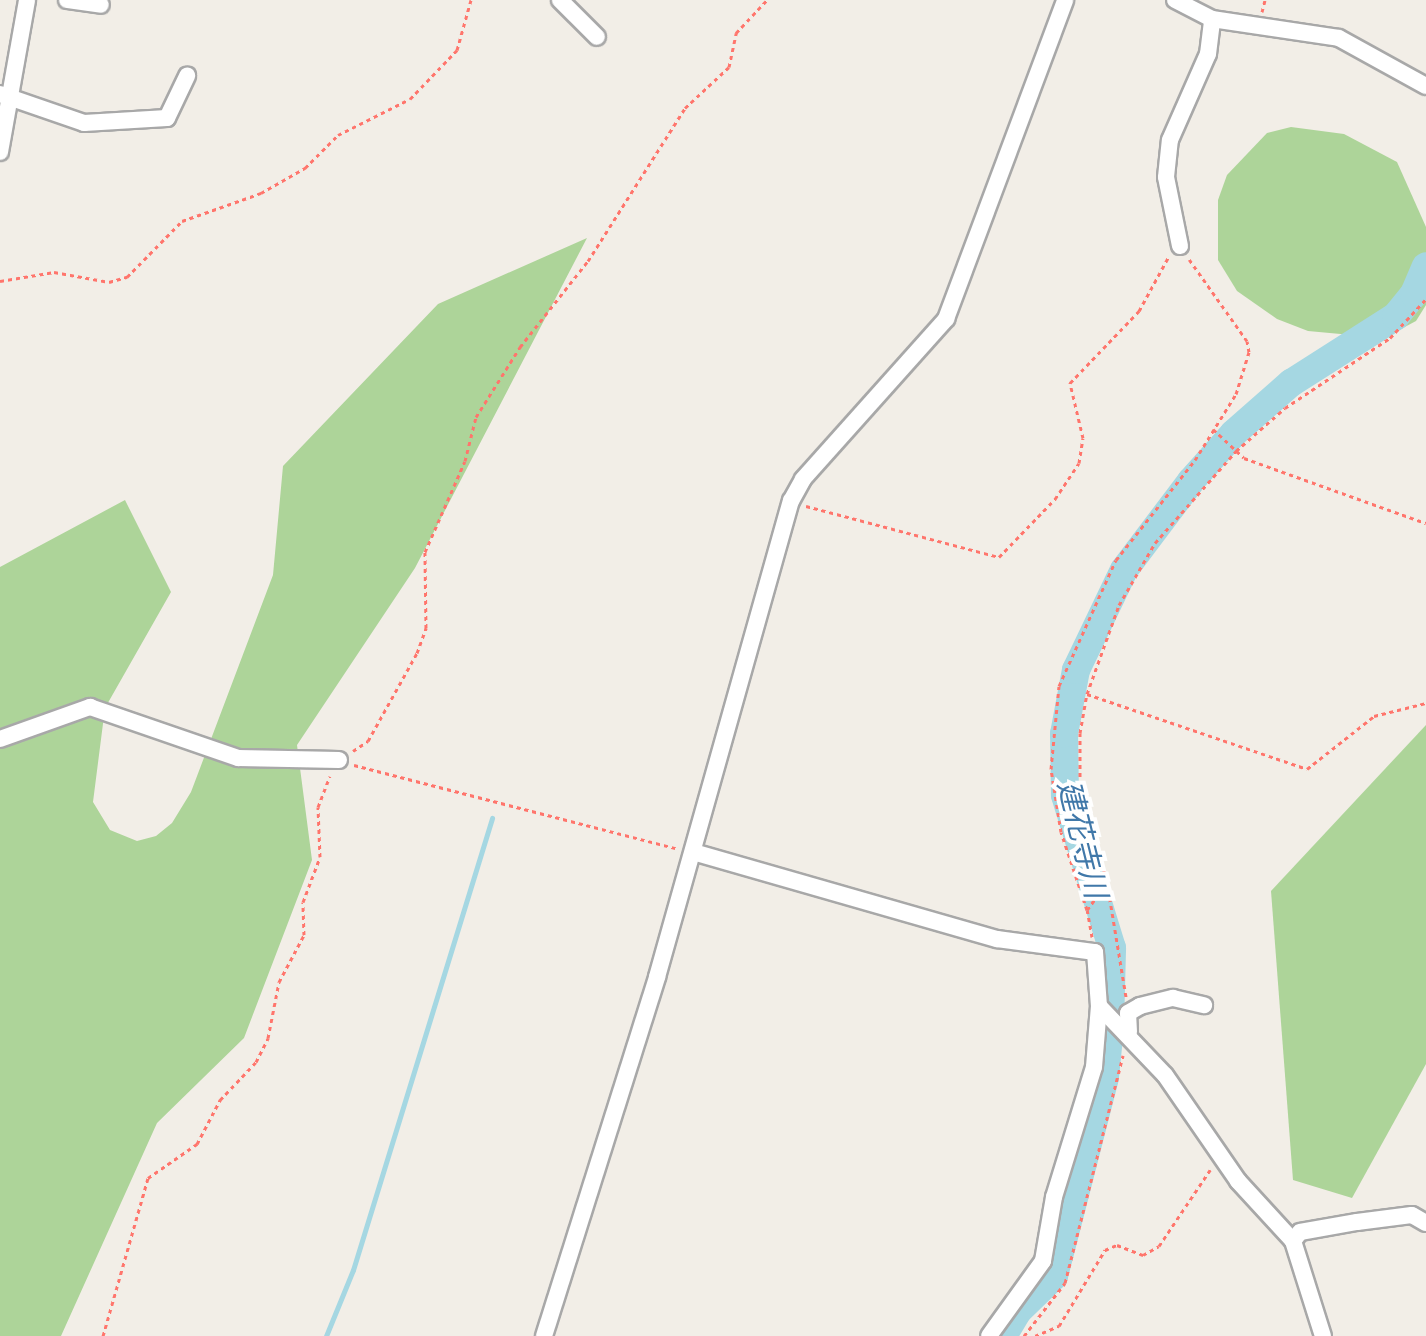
<!DOCTYPE html>
<html>
<head>
<meta charset="utf-8">
<style>
  body { margin:0 }
  #map { position:relative; width:1426px; height:1336px; overflow:hidden; background:#f2eee7; font-family:"Golos Text","Noto Sans JP",sans-serif }
  div>[style] { position:absolute }
  [style*='--x'] { left:calc(var(--x)*1px); top:calc(var(--y)*1px); width:calc(var(--w)*1px); rotate:calc(var(--a)*1deg) }
  .forest>* { inset:0; background:#add499 }
  .stream>* { height:5px; margin:-2.5px; padding:0 2.5px; transform-origin:2.5px; border-radius:2.5px; background:#a5d7e2 }
  .river>* { height:28px; margin:-14px; padding:0 14px; transform-origin:14px; border-radius:14px; background:#a5d7e2 }
  .path>* { height:3px; margin-top:-1.5px; transform-origin:0; background:repeating-linear-gradient(90deg,#ff756c 0 4px,transparent 0 8px) }
  .roads { filter:drop-shadow(2px 0 #a8a8a8) drop-shadow(-2px 0 #a8a8a8) drop-shadow(0 2px #a8a8a8) drop-shadow(0 -2px #a8a8a8) }
  .minor>* { height:16px; margin:-8px; padding:0 8px; transform-origin:8px; border-radius:8px; background:#fff }
  span { translate:-50% -50%; white-space:nowrap; text-align:center; line-height:1.15; -webkit-text-stroke:8px #fff; paint-order:stroke }
  .water-label { font-size:30px; color:#4078a9; font-style:italic }
</style>
</head>
<body>
<div id="map">
  <div class="forest">
    <div style="clip-path:polygon(1291px 127px,1344px 134px,1397px 162px,1426px 227px,1426px 305px,1416px 321px,1384px 338px,1308px 331px,1277px 319px,1237px 291px,1218px 260px,1218px 200px,1227px 175px,1267px 133px)"></div>
    <div style="clip-path:polygon(587px 238px,415px 568px,297px 745px,312px 860px,244px 1038px,157px 1123px,61px 1336px,0 1336px,0 567px,125px 500px,171px 592px,105px 708px,93px 802px,110px 830px,137px 841px,156px 836px,172px 823px,191px 792px,273px 575px,283px 466px,438px 304px)"></div>
    <div style="clip-path:polygon(1426px 725px,1426px 1064px,1352px 1198px,1293px 1180px,1271px 891px)"></div>
  </div>
  <div class="stream">
    <div style="--x:326;--y:1336;--w:71;--a:-67.8"></div>
    <div style="--x:353;--y:1270;--w:473;--a:-72.9"></div>
  </div>
  <div class="river">
    <div style="--x:1003;--y:1336;--w:29;--a:-59"></div>
    <div style="--x:1018;--y:1311;--w:50;--a:-44.2"></div>
    <div style="--x:1054;--y:1276;--w:205;--a:-75.6"></div>
    <div style="--x:1105;--y:1077;--w:50;--a:-84.3"></div>
    <div style="--x:1110;--y:1027;--w:79;--a:-88.5"></div>
    <div style="--x:1112;--y:948;--w:160;--a:-107.1"></div>
    <div style="--x:1065;--y:795;--w:61;--a:-90.9"></div>
    <div style="--x:1064;--y:734;--w:65;--a:-79.4"></div>
    <div style="--x:1076;--y:670;--w:111;--a:-64.4"></div>
    <div style="--x:1124;--y:570;--w:111;--a:-53"></div>
    <div style="--x:1191;--y:481;--w:64;--a:-48.1"></div>
    <div style="--x:1234;--y:433;--w:76;--a:-41.3"></div>
    <div style="--x:1291;--y:383;--w:125;--a:-32.5"></div>
    <div style="--x:1396;--y:316;--w:28;--a:-51"></div>
    <div style="--x:1414;--y:294;--w:30;--a:-67"></div>
  </div>
  <div class="path">
    <div style="--x:1262;--y:12;--w:12;--a:-76"></div>
    <div style="--x:0;--y:281;--w:55;--a:-9.5"></div>
    <div style="--x:54;--y:272;--w:56;--a:10.3"></div>
    <div style="--x:109;--y:282;--w:19;--a:-16"></div>
    <div style="--x:127;--y:277;--w:78;--a:-45.5"></div>
    <div style="--x:182;--y:221;--w:84;--a:-19.5"></div>
    <div style="--x:261;--y:193;--w:51;--a:-29.6"></div>
    <div style="--x:305;--y:168;--w:47;--a:-45"></div>
    <div style="--x:338;--y:135;--w:80;--a:-26.6"></div>
    <div style="--x:410;--y:99;--w:68;--a:-46.2"></div>
    <div style="--x:457;--y:50;--w:52;--a:-74.4"></div>
    <div style="--x:1213;--y:429;--w:42;--a:43.1"></div>
    <div style="--x:1244;--y:458;--w:193;--a:19.7"></div>
    <div style="--x:806;--y:506;--w:200;--a:14.8"></div>
    <div style="--x:999;--y:557;--w:81;--a:-46"></div>
    <div style="--x:1055;--y:499;--w:43;--a:-56.3"></div>
    <div style="--x:1079;--y:463;--w:25;--a:-81"></div>
    <div style="--x:1083;--y:438;--w:57;--a:-103.3"></div>
    <div style="--x:1070;--y:383;--w:100;--a:-46.2"></div>
    <div style="--x:1139;--y:311;--w:63;--a:-61.4"></div>
    <div style="--x:1087;--y:694;--w:232;--a:18.8"></div>
    <div style="--x:1307;--y:769;--w:85;--a:-38.3"></div>
    <div style="--x:1374;--y:716;--w:54;--a:-14"></div>
    <div style="--x:353;--y:751;--w:18;--a:-34"></div>
    <div style="--x:368;--y:741;--w:101;--a:-60.9"></div>
    <div style="--x:417;--y:653;--w:27;--a:-70"></div>
    <div style="--x:426;--y:628;--w:76;--a:-90.8"></div>
    <div style="--x:425;--y:552;--w:99;--a:-66.3"></div>
    <div style="--x:465;--y:461;--w:45;--a:-76"></div>
    <div style="--x:476;--y:417;--w:83;--a:-57.8"></div>
    <div style="--x:520;--y:347;--w:110;--a:-51.7"></div>
    <div style="--x:588;--y:261;--w:181;--a:-57.6"></div>
    <div style="--x:685;--y:108;--w:60;--a:-43"></div>
    <div style="--x:729;--y:67;--w:35;--a:-78"></div>
    <div style="--x:736;--y:33;--w:45;--a:-46.8"></div>
    <div style="--x:354;--y:765;--w:333;--a:14.5"></div>
    <div style="--x:1107;--y:882;--w:117;--a:80.6"></div>
    <div style="--x:1087;--y:910;--w:82;--a:-108.4"></div>
    <div style="--x:1061;--y:832;--w:64;--a:-99"></div>
    <div style="--x:1051;--y:769;--w:83;--a:-84.5"></div>
    <div style="--x:1059;--y:686;--w:138;--a:-65.7"></div>
    <div style="--x:1116;--y:560;--w:127;--a:-51.7"></div>
    <div style="--x:1195;--y:460;--w:78;--a:-58.2"></div>
    <div style="--x:1236;--y:394;--w:44;--a:-72.8"></div>
    <div style="--x:1249;--y:352;--w:11;--a:-100"></div>
    <div style="--x:1247;--y:341;--w:100;--a:-125.3"></div>
    <div style="--x:1092;--y:937;--w:27;--a:-100"></div>
    <div style="--x:1087;--y:910;--w:34;--a:-54"></div>
    <div style="--x:1107;--y:882;--w:102;--a:-105.4"></div>
    <div style="--x:1080;--y:784;--w:51;--a:-90"></div>
    <div style="--x:1080;--y:733;--w:40;--a:-80"></div>
    <div style="--x:1087;--y:694;--w:95;--a:-70.2"></div>
    <div style="--x:1119;--y:605;--w:72;--a:-59.9"></div>
    <div style="--x:1155;--y:543;--w:123;--a:-48.6"></div>
    <div style="--x:1236;--y:451;--w:65;--a:-41.3"></div>
    <div style="--x:1285;--y:408;--w:126;--a:-33.7"></div>
    <div style="--x:1390;--y:338;--w:53;--a:-47.3"></div>
    <div style="--x:103;--y:1336;--w:164;--a:-74.1"></div>
    <div style="--x:148;--y:1178;--w:60;--a:-34.8"></div>
    <div style="--x:197;--y:1144;--w:50;--a:-62.4"></div>
    <div style="--x:220;--y:1100;--w:52;--a:-46.5"></div>
    <div style="--x:256;--y:1062;--w:27;--a:-63"></div>
    <div style="--x:268;--y:1038;--w:57;--a:-78.9"></div>
    <div style="--x:279;--y:982;--w:53;--a:-62"></div>
    <div style="--x:304;--y:935;--w:33;--a:-92"></div>
    <div style="--x:303;--y:902;--w:48;--a:-69.3"></div>
    <div style="--x:320;--y:857;--w:50;--a:-92.3"></div>
    <div style="--x:318;--y:807;--w:33;--a:-69"></div>
    <div style="--x:1024;--y:1336;--w:67;--a:-52.3"></div>
    <div style="--x:1065;--y:1283;--w:235;--a:-75.7"></div>
    <div style="--x:1035;--y:1336;--w:26;--a:-23"></div>
    <div style="--x:1059;--y:1326;--w:89;--a:-58.8"></div>
    <div style="--x:1105;--y:1250;--w:13;--a:-23"></div>
    <div style="--x:1117;--y:1245;--w:28;--a:21"></div>
    <div style="--x:1143;--y:1255;--w:18;--a:-29"></div>
    <div style="--x:1159;--y:1246;--w:92;--a:-56.1"></div>
  </div>
  <div class="roads">
    <div class="minor">
      <div style="--x:67;--y:0;--w:34;--a:8"></div>
      <div style="--x:560;--y:0;--w:52;--a:45"></div>
      <div style="--x:1175;--y:0;--w:42;--a:27.2"></div>
      <div style="--x:1212;--y:19;--w:128;--a:8.5"></div>
      <div style="--x:1339;--y:38;--w:99;--a:28.9"></div>
      <div style="--x:0;--y:94;--w:89;--a:19"></div>
      <div style="--x:84;--y:123;--w:83;--a:-3.4"></div>
      <div style="--x:167;--y:118;--w:47;--a:-64.5"></div>
      <div style="--x:0;--y:152;--w:154;--a:-79.9"></div>
      <div style="--x:1180;--y:246;--w:70;--a:-101.5"></div>
      <div style="--x:1166;--y:177;--w:37;--a:-84"></div>
      <div style="--x:1170;--y:140;--w:94;--a:-66.2"></div>
      <div style="--x:1208;--y:54;--w:35;--a:-83"></div>
      <div style="--x:0;--y:739;--w:96;--a:-19.6"></div>
      <div style="--x:90;--y:707;--w:157;--a:19"></div>
      <div style="--x:238;--y:758;--w:101;--a:1.1"></div>
      <div style="--x:693;--y:852;--w:316;--a:16"></div>
      <div style="--x:997;--y:939;--w:99;--a:7.6"></div>
      <div style="--x:1095;--y:952;--w:54;--a:85.8"></div>
      <div style="--x:1099;--y:1006;--w:61;--a:94.7"></div>
      <div style="--x:1094;--y:1067;--w:136;--a:107.1"></div>
      <div style="--x:1054;--y:1197;--w:65;--a:99.8"></div>
      <div style="--x:1043;--y:1261;--w:92;--a:125.8"></div>
      <div style="--x:1099;--y:1006;--w:95;--a:46.3"></div>
      <div style="--x:1165;--y:1075;--w:129;--a:55.4"></div>
      <div style="--x:1238;--y:1181;--w:81;--a:47.5"></div>
      <div style="--x:1293;--y:1241;--w:100;--a:72.5"></div>
      <div style="--x:1129;--y:1032;--w:19;--a:-93"></div>
      <div style="--x:1128;--y:1013;--w:14;--a:-30"></div>
      <div style="--x:1140;--y:1006;--w:34;--a:-14"></div>
      <div style="--x:1173;--y:998;--w:32;--a:13"></div>
      <div style="--x:1293;--y:1241;--w:11;--a:-52"></div>
      <div style="--x:1300;--y:1232;--w:58;--a:-10"></div>
      <div style="--x:1357;--y:1222;--w:55;--a:-7.3"></div>
      <div style="--x:1412;--y:1215;--w:16;--a:30"></div>
      <div style="--x:544;--y:1336;--w:376;--a:-72.5"></div>
      <div style="--x:657;--y:977;--w:495;--a:-74.3"></div>
      <div style="--x:791;--y:501;--w:25;--a:-61"></div>
      <div style="--x:803;--y:479;--w:215;--a:-48.2"></div>
      <div style="--x:946;--y:319;--w:340;--a:-69.5"></div>
    </div>
  </div>
  <div class="water-label">
    <span style="left:1083px;top:839px;rotate:76deg">建花寺川</span>
  </div>
</div>
</body>
</html>
